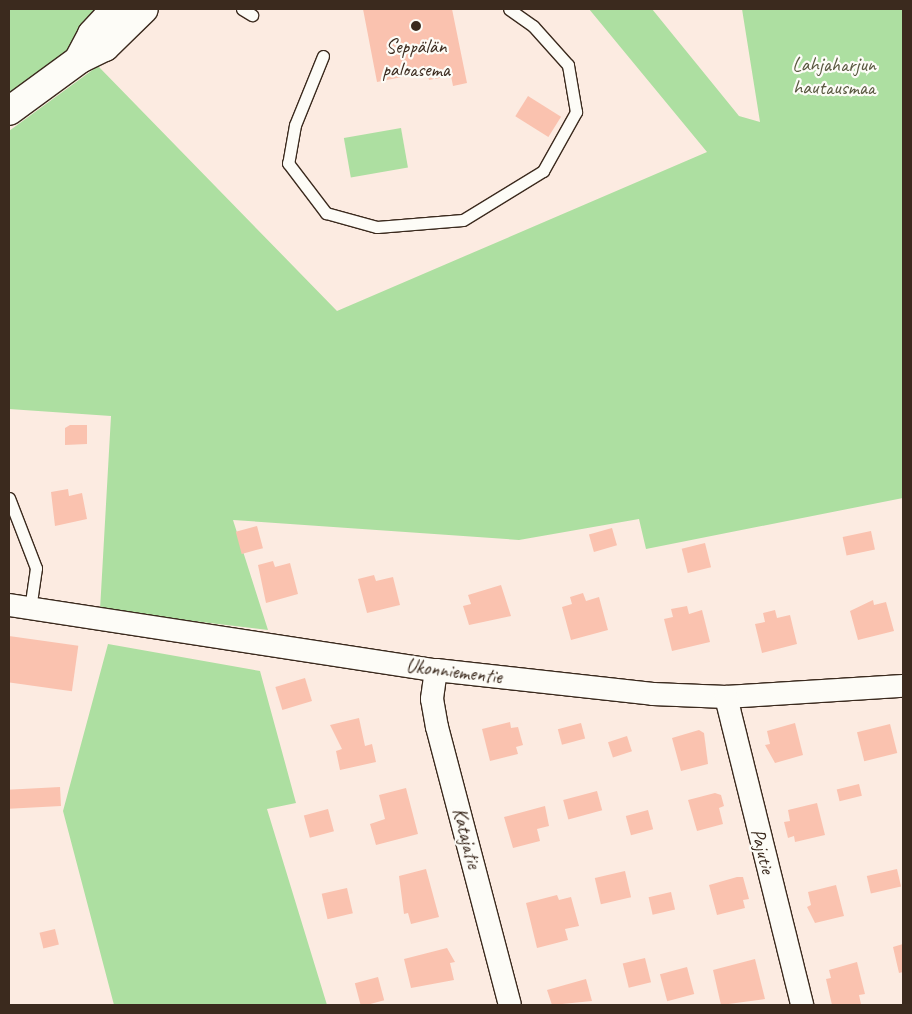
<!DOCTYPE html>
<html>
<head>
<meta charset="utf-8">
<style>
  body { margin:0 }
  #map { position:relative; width:912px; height:1014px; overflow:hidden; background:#fcebe1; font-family:Caveat,sans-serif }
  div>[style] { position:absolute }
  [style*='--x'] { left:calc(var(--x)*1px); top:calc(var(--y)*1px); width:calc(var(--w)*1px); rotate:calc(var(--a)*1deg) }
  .green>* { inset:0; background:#addfa1; transform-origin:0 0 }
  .building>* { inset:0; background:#fac2af; transform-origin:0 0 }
  .roads { filter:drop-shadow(1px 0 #3b2a1e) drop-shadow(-1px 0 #3b2a1e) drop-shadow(0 1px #3b2a1e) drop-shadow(0 -1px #3b2a1e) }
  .lane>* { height:11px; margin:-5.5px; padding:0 5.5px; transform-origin:5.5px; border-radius:5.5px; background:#fdfcf7 }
  .street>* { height:22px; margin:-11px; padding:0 11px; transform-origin:11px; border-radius:11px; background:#fdfcf7 }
  .secondary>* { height:28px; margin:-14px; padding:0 14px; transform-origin:14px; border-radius:14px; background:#fdfcf7 }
  .dots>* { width:14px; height:14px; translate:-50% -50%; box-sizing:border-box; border:2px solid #fdfcf7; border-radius:50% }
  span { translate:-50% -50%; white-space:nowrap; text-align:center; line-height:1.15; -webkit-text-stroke:4.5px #fdfcf7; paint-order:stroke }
  .poi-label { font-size:20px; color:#3b2a1e }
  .park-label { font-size:20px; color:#58573f }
  .street-label { font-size:20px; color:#3b2a1e }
  .frame { position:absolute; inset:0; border:10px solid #3b2a1e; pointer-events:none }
</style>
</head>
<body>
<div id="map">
  <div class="green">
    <div style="clip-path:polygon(9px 9px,100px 9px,73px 49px,9px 93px)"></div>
    <div style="clip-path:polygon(589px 9px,652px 9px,739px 116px,760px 122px,742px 9px,903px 9px,903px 498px,646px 549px,639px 519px,519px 540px,233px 520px,268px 630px,100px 610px,111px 416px,9px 409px,9px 131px,98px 66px,337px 311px,707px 152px)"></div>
    <div style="left:401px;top:128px;width:40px;height:58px;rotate:80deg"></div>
    <div style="clip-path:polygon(108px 644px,260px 671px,296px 803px,267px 809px,327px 1005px,114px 1005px,63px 811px)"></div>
  </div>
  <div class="building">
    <div style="clip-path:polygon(363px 9px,452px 9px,467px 83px,453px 86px,451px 76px,429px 80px,427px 72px,377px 82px)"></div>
    <div style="left:528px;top:96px;width:39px;height:24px;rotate:32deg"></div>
    <div style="clip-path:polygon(70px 425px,87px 425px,87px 444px,65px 445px,65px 428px)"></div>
    <div style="clip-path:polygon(68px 489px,69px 496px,82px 493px,87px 519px,55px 526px,51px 492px)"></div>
    <div style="left:257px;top:526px;width:23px;height:22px;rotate:75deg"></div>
    <div style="left:612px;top:528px;width:18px;height:24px;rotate:74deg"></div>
    <div style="left:871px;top:531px;width:19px;height:29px;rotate:78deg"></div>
    <div style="left:705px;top:543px;width:25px;height:24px;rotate:76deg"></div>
    <div style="clip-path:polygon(273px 561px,275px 567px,290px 563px,298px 594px,266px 603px,258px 565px)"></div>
    <div style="clip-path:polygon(374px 575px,376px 581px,393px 577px,400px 605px,367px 613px,358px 579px)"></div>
    <div style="clip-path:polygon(501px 585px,511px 616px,469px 625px,463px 606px,471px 604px,468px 595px)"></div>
    <div style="clip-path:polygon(583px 593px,586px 601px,599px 597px,608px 630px,571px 640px,562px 607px,572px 604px,570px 597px)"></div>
    <div style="clip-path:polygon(873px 600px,874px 605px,886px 602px,894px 631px,858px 640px,850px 611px)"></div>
    <div style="clip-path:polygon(687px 606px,689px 614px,702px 610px,710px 642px,672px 651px,664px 619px,673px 617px,671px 609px)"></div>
    <div style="clip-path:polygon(775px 610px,777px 618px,790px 615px,797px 644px,762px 653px,755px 624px,765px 622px,763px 613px)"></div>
    <div style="left:9px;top:636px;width:70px;height:46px;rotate:8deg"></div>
    <div style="left:305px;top:678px;width:24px;height:31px;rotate:73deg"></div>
    <div style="clip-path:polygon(359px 718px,365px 746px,372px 744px,376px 762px,340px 770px,336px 751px,342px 749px,330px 725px)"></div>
    <div style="clip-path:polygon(510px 722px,511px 728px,518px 727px,523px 745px,516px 747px,518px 754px,490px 761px,482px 729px)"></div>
    <div style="left:581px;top:723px;width:16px;height:24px;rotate:75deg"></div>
    <div style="clip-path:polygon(795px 723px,803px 755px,775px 763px,765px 745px,770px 744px,767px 731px)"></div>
    <div style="left:890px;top:724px;width:30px;height:34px;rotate:76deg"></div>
    <div style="clip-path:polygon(699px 730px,704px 733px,708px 764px,681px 771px,672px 738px)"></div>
    <div style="left:627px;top:736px;width:16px;height:20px;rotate:72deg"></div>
    <div style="left:859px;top:784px;width:12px;height:23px;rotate:76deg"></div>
    <div style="left:60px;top:787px;width:19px;height:52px;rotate:87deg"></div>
    <div style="clip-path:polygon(406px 788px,418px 834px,376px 845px,370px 824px,385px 819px,379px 795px)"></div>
    <div style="left:597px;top:791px;width:20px;height:35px;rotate:75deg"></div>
    <div style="clip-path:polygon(715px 793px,721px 795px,724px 806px,719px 808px,723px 824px,697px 831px,688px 800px)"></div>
    <div style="clip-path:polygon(817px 803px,825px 835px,795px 842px,794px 836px,788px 838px,784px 822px,790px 821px,788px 810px)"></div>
    <div style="clip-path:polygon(545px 806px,549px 826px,537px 829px,540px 841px,513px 848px,504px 817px)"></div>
    <div style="left:328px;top:809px;width:23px;height:25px;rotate:75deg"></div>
    <div style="left:648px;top:810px;width:20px;height:23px;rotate:75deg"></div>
    <div style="clip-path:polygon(426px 869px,439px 917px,411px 924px,408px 913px,404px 914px,399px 876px)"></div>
    <div style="left:897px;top:869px;width:18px;height:31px;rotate:77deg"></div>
    <div style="left:625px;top:871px;width:27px;height:31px;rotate:77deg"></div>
    <div style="clip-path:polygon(737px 877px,743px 877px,749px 899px,743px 900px,745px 908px,717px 915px,709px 885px)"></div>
    <div style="clip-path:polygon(836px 885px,844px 916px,815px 923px,807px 907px,811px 905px,808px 892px)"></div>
    <div style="left:347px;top:888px;width:26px;height:26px;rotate:77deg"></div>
    <div style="left:671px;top:892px;width:18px;height:23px;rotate:77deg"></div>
    <div style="clip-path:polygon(557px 895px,559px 900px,571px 897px,579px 926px,565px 929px,568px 940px,537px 948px,526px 903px)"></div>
    <div style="left:55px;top:929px;width:16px;height:16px;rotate:76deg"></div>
    <div style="clip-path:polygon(903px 944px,903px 972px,899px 973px,893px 947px)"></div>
    <div style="clip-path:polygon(447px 948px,455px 962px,450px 963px,454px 980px,411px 988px,404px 959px)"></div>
    <div style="left:645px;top:958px;width:25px;height:23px;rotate:76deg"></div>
    <div style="clip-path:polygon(755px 959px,765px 999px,721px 1005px,713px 970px)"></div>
    <div style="clip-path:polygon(857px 962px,865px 994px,859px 995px,861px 1004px,832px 1005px,826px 979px,831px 978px,829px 970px)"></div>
    <div style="left:687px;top:967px;width:28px;height:28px;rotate:75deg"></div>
    <div style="left:378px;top:977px;width:24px;height:24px;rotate:75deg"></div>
    <div style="clip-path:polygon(586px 979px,592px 1001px,552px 1005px,547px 990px)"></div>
  </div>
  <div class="roads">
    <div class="lane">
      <div style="--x:242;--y:9;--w:12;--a:31"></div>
      <div style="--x:323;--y:56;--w:74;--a:112.1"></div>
      <div style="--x:295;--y:125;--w:39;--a:100"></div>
      <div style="--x:288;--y:163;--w:63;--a:52.8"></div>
      <div style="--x:326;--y:213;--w:53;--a:15.4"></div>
      <div style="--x:377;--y:227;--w:86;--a:-4.7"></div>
      <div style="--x:463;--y:220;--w:94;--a:-31.5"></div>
      <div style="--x:543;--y:171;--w:68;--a:-60.8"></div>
      <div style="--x:576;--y:112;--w:48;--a:-99.7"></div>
      <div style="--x:568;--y:65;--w:52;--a:-131.9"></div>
      <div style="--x:533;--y:26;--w:29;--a:-145"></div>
      <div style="--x:9;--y:498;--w:75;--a:68.9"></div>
      <div style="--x:36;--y:568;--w:41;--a:98.3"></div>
    </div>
    <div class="street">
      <div style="--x:9;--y:605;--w:432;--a:8.7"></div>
      <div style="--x:436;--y:670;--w:218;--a:6.3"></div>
      <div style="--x:653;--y:694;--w:73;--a:2.4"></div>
      <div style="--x:726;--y:697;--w:177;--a:-3.6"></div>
      <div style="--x:436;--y:670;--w:29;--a:98"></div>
      <div style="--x:432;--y:699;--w:28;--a:80"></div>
      <div style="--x:437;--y:727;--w:287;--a:75.3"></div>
      <div style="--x:726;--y:697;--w:317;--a:76.1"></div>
    </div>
    <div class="secondary">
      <div style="--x:80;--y:57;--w:26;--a:-62"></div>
      <div style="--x:92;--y:34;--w:34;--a:-47"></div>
      <div style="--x:9;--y:111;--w:88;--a:-36.2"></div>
      <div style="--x:80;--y:59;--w:28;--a:-26"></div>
      <div style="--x:105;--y:47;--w:54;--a:-44.3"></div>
    </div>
  </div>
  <div class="dots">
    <div style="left:416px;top:26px;background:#3b2a1e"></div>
  </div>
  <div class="poi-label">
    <span style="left:416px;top:58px">Seppälän<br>paloasema</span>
  </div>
  <div class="park-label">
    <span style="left:834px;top:76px">Lahjaharjun<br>hautausmaa</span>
  </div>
  <div class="street-label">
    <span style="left:454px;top:671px;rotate:7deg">Ukonniementie</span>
    <span style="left:467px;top:838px;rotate:75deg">Katajatie</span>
    <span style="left:763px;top:851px;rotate:76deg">Pajutie</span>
  </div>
  <div class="frame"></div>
</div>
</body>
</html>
